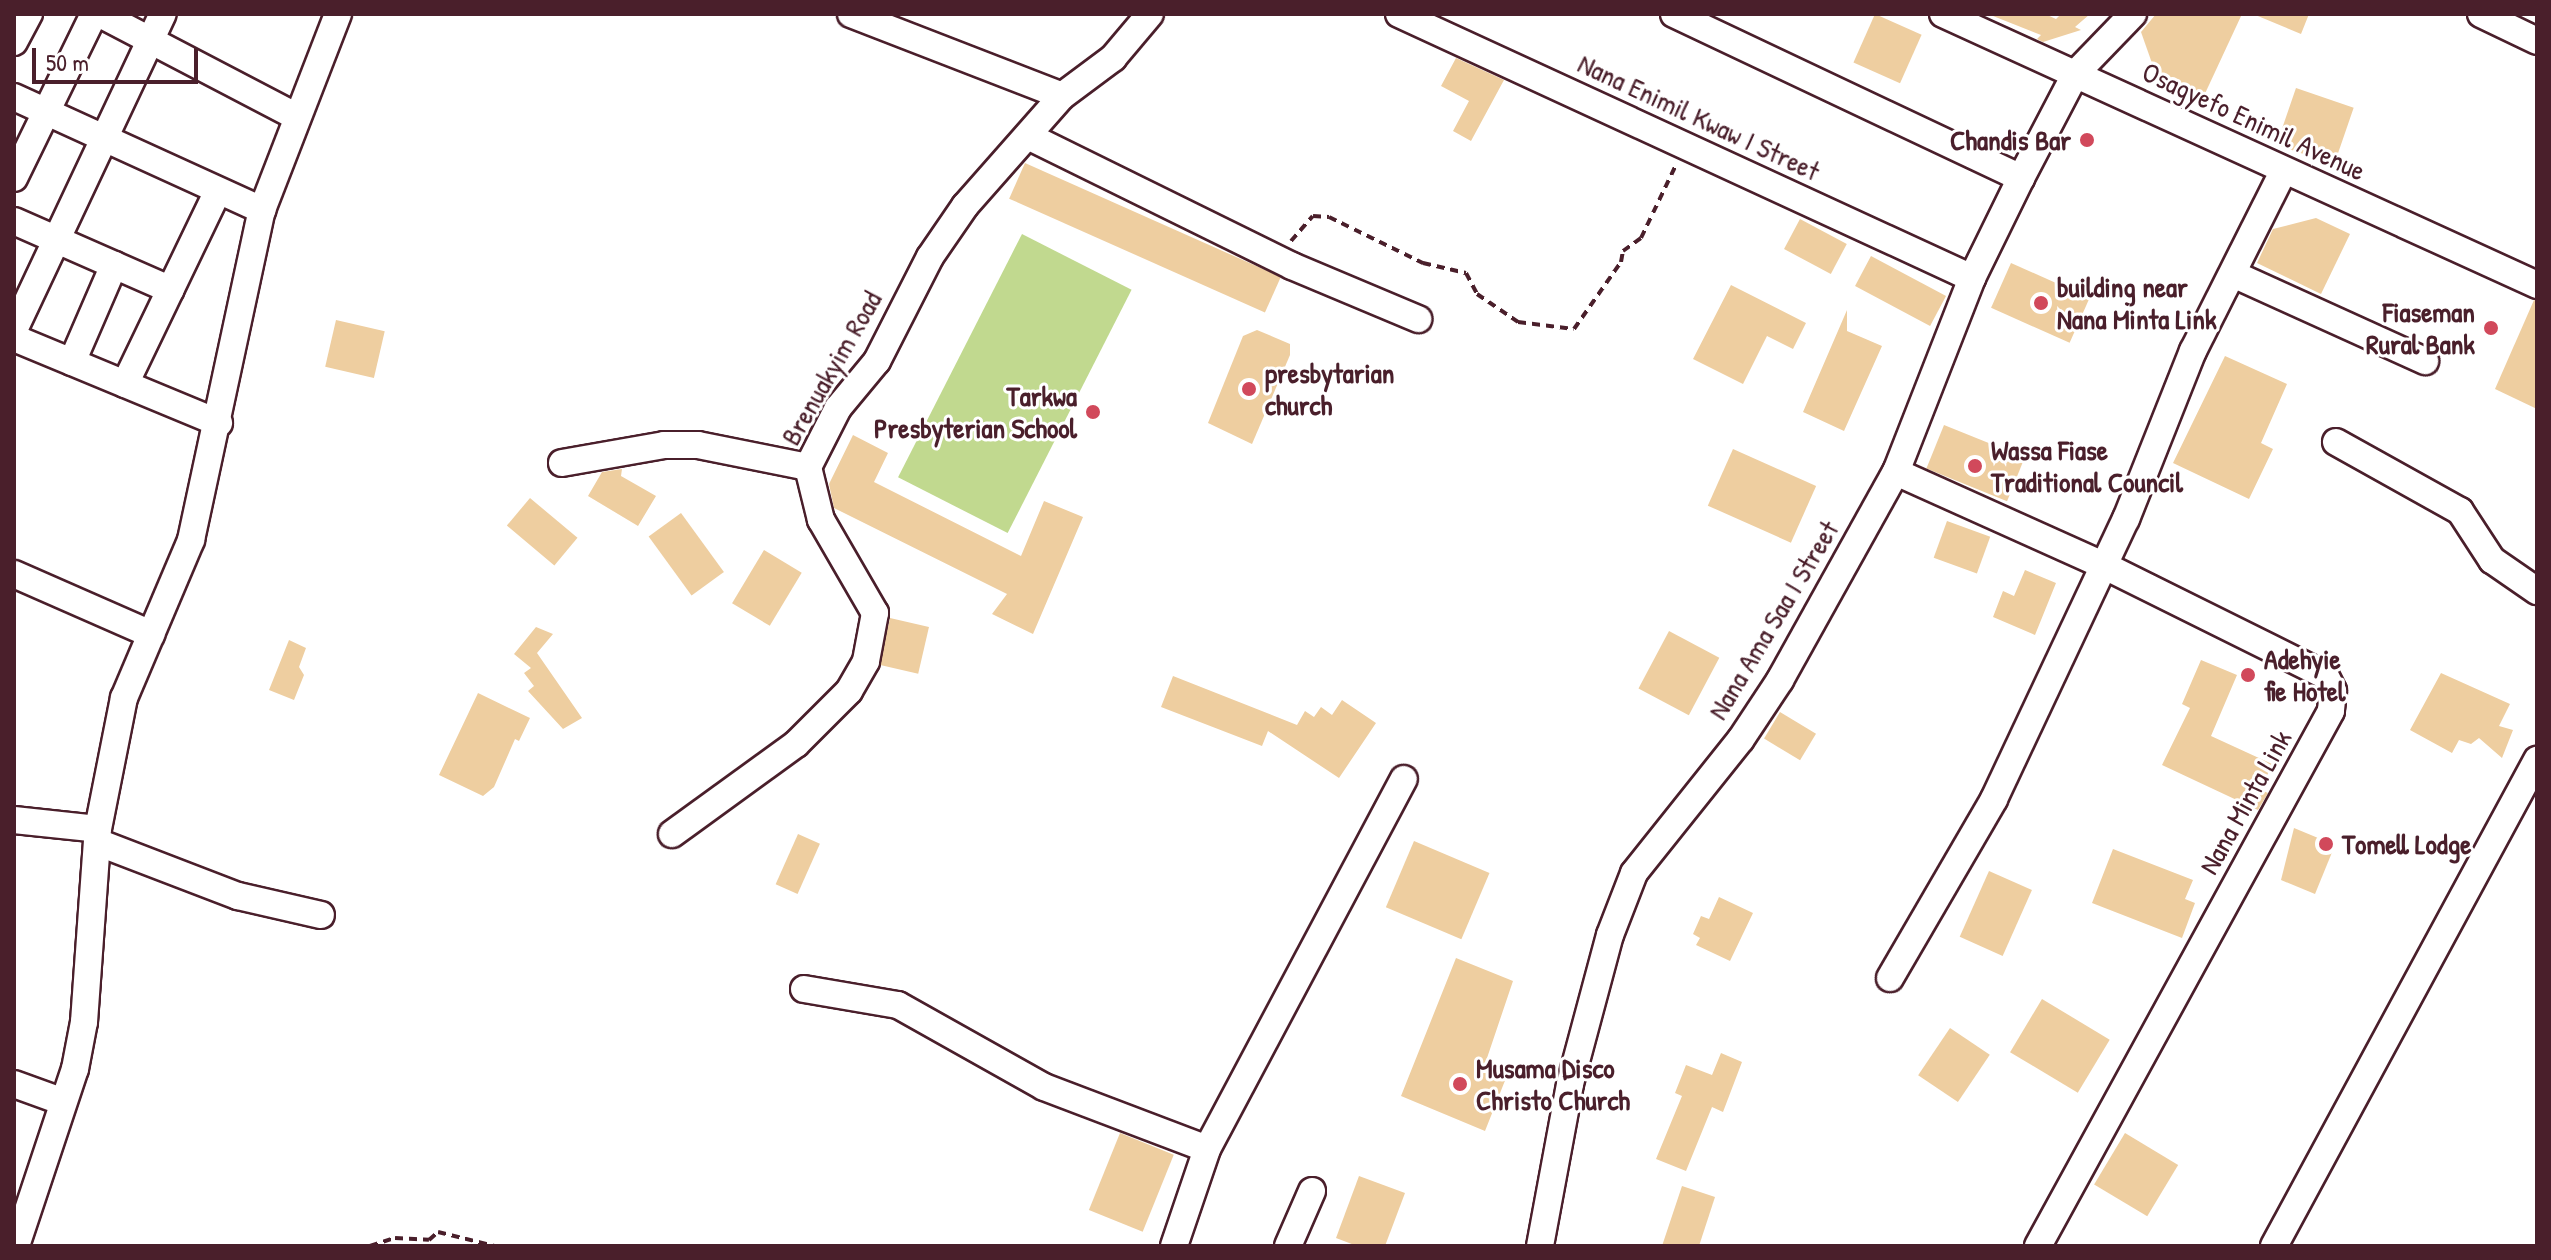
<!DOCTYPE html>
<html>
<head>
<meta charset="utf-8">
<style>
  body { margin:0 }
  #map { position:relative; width:2551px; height:1260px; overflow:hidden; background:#fff; font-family:"Patrick Hand",sans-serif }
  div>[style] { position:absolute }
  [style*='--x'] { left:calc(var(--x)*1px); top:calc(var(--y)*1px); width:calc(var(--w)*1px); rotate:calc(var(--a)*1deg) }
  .green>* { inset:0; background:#c1d98f; transform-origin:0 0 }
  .building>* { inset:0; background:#eecea0; transform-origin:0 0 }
  .path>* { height:4px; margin-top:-2px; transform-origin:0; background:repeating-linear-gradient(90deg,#4a1f2b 0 8px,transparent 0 14px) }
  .roads { filter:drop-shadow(2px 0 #4a1f2b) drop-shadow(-2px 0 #4a1f2b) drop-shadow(0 2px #4a1f2b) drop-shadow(0 -2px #4a1f2b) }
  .minor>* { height:26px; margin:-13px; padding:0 13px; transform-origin:13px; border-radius:13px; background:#fff }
  .dots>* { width:22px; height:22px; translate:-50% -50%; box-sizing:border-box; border:4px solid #fff; border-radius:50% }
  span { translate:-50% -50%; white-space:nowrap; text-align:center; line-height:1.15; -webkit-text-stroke:6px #fff; paint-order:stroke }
  .street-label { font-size:28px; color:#4a1f2b }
  .poi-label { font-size:28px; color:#4a1f2b; font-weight:700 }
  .right { translate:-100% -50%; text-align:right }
  .left { translate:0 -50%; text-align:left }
  .frame { position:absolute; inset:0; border:16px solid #4a1f2b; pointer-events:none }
  .scale { position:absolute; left:32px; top:48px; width:166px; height:36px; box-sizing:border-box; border:4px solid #4a1f2b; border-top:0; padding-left:10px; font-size:24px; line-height:28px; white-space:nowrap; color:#4a1f2b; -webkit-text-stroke:6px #fff; paint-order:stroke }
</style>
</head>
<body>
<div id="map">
  <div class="green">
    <div style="left:1022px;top:234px;width:123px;height:273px;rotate:27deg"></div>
  </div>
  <div class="building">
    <div style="left:1875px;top:14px;width:51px;height:53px;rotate:24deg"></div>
    <div style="clip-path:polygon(1988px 14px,2045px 14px,2056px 19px,2061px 14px,2090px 14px,2075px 27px,2081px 30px,2043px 42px,2037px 39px,2041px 35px)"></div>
    <div style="clip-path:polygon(2156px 14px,2242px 14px,2202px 100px,2159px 83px,2141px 32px)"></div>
    <div style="clip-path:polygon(2253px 14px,2309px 14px,2301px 34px)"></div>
    <div style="clip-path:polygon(1456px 58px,1504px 80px,1471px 141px,1453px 131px,1469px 101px,1441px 86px)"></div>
    <div style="left:2296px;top:88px;width:61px;height:60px;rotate:19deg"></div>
    <div style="left:1025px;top:163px;width:280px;height:39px;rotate:24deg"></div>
    <div style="clip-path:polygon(2316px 218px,2350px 234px,2321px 294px,2257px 263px,2273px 229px)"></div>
    <div style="left:1800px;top:219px;width:53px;height:34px;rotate:28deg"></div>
    <div style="left:1871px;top:256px;width:85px;height:34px;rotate:28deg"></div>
    <div style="left:2011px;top:263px;width:86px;height:49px;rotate:24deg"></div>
    <div style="clip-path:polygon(1731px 285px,1806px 323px,1793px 349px,1767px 336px,1743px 384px,1693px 359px)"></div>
    <div style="clip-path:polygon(2534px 300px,2537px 301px,2537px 409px,2495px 389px)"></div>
    <div style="clip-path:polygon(1847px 310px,1847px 331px,1882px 346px,1844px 431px,1803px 412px)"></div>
    <div style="left:336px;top:320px;width:50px;height:48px;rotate:13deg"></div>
    <div style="clip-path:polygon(1257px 330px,1290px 344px,1290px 355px,1252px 444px,1208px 423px,1243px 336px)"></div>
    <div style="clip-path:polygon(2225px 356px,2287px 384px,2261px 443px,2273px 449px,2249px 499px,2173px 463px)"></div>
    <div style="left:1944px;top:425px;width:87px;height:47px;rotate:22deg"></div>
    <div style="clip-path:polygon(853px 435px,888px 453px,874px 482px,1021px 556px,1044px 501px,1083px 517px,1033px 634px,992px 614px,1007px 594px,834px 508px,829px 484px)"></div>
    <div style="left:1733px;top:449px;width:91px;height:62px;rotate:24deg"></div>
    <div style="clip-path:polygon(622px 469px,621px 476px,656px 496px,638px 526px,588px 496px,602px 472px)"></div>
    <div style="left:530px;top:498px;width:62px;height:36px;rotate:40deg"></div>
    <div style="left:681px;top:513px;width:73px;height:40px;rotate:54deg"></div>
    <div style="left:1947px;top:521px;width:46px;height:39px;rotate:20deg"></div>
    <div style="left:764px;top:550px;width:44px;height:62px;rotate:31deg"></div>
    <div style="clip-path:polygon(2025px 570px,2056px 583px,2035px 635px,1993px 617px,2003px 591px,2014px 596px)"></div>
    <div style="left:890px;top:618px;width:40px;height:48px;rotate:13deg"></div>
    <div style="clip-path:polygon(536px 627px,553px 634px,537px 653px,582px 718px,563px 729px,528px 691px,534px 686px,524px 673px,531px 668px,514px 654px)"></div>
    <div style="left:1669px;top:631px;width:57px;height:65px;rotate:28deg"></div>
    <div style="clip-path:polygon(289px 640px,306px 648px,299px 667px,304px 675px,294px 700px,269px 690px)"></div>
    <div style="clip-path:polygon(2201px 660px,2237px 675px,2211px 736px,2272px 764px,2261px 790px,2268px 793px,2258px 810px,2162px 765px,2190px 708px,2182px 704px)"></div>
    <div style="clip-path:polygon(2441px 673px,2510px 704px,2499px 726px,2513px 730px,2502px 758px,2479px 738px,2471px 744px,2459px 740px,2452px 753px,2410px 730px)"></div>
    <div style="clip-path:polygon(1173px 676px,1297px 725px,1305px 711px,1314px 717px,1321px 707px,1332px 715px,1342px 700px,1376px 723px,1339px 778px,1268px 731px,1262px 746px,1161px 707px)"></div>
    <div style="clip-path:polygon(478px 693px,530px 718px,519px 741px,515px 739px,494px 787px,483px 796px,439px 775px)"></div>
    <div style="left:1780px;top:712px;width:42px;height:31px;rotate:31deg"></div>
    <div style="clip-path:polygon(2294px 828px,2335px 845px,2315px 894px,2281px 880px)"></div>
    <div style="left:798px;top:834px;width:24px;height:55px;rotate:24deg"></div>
    <div style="left:1414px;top:841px;width:82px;height:72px;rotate:23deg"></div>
    <div style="clip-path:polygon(2113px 849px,2193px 880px,2185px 899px,2195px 903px,2182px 938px,2092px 903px)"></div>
    <div style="left:1989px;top:871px;width:47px;height:72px;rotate:24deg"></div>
    <div style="clip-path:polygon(1719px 897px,1753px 913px,1730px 961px,1696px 945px,1700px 938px,1693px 934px,1701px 916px,1709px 919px)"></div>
    <div style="clip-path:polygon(1456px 958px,1513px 981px,1485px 1064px,1508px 1073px,1485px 1131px,1401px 1096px)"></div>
    <div style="left:2042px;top:999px;width:79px;height:62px;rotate:31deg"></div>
    <div style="left:1950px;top:1028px;width:48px;height:57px;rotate:34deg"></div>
    <div style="clip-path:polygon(1721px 1053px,1742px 1062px,1723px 1112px,1712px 1107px,1686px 1171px,1656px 1159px,1682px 1096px,1675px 1093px,1686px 1065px,1712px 1075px)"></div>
    <div style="left:1120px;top:1133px;width:58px;height:83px;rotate:22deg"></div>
    <div style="left:2125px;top:1133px;width:62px;height:60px;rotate:31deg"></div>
    <div style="clip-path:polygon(1359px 1176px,1405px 1193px,1385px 1246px,1357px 1246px,1336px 1238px)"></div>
    <div style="clip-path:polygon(1682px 1186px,1715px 1197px,1699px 1246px,1662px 1246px)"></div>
  </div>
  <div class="path">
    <div style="--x:1291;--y:241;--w:33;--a:-49"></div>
    <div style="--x:1313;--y:216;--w:16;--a:4"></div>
    <div style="--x:1329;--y:217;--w:105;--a:26.1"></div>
    <div style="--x:1423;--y:263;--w:44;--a:13.1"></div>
    <div style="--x:1466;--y:273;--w:24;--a:62"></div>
    <div style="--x:1477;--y:294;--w:50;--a:34.3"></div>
    <div style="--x:1518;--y:322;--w:56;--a:7.1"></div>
    <div style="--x:1574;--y:329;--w:82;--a:-55"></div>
    <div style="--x:1621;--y:262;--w:11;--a:-80"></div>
    <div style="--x:1623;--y:251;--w:22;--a:-36"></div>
    <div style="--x:1641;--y:238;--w:81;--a:-64.4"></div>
    <div style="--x:370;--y:1246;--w:26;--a:-18"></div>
    <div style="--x:395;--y:1238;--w:34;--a:3"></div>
    <div style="--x:429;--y:1240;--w:12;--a:-42"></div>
    <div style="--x:438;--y:1232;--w:59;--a:13.8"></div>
  </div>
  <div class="roads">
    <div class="minor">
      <div style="--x:100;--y:14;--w:222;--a:27.6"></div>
      <div style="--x:851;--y:14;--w:226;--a:21.2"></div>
      <div style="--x:1399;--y:14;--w:631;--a:24.74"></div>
      <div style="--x:1674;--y:14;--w:384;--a:25.3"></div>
      <div style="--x:1943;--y:14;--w:653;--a:24.52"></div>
      <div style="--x:2481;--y:14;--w:62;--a:25.7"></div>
      <div style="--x:14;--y:42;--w:32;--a:-62"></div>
      <div style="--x:14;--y:97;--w:273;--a:24.5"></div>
      <div style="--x:1028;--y:136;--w:294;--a:26.2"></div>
      <div style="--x:1292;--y:266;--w:137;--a:22.8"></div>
      <div style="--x:14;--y:178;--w:182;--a:-64"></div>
      <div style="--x:14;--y:221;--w:171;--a:23.7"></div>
      <div style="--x:2233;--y:274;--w:211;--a:24.4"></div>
      <div style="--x:14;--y:330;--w:349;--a:-64.8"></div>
      <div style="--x:14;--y:338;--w:222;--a:22.5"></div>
      <div style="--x:72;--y:362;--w:106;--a:-66.6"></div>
      <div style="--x:125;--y:384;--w:214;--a:-64.3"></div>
      <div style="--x:2336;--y:442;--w:142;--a:29.1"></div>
      <div style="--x:2460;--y:511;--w:59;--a:56.9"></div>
      <div style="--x:2492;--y:560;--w:55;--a:34.6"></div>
      <div style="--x:562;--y:463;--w:104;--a:-10"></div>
      <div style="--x:664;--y:445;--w:34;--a:0"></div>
      <div style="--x:698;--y:445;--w:112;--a:11.3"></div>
      <div style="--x:1896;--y:472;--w:227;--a:24.2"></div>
      <div style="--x:2103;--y:565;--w:248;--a:26.4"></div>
      <div style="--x:2325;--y:675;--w:18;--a:63"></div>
      <div style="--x:2333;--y:691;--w:20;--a:96"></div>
      <div style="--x:2331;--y:711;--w:610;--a:118.71"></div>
      <div style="--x:14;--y:574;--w:150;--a:23.7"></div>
      <div style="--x:14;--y:820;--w:84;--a:6.1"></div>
      <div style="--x:672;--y:834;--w:153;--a:-36"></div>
      <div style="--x:796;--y:744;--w:75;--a:-45"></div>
      <div style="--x:849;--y:691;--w:34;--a:-60"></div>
      <div style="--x:866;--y:661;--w:49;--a:-79.4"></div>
      <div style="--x:875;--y:613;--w:108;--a:-120.1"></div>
      <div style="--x:821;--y:520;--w:55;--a:-103.8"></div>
      <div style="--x:808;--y:467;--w:66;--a:-63"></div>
      <div style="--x:838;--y:408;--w:61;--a:-50.3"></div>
      <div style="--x:877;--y:361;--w:117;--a:-63"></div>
      <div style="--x:930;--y:257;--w:62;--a:-55.5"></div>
      <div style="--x:965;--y:206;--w:147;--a:-48.6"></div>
      <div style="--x:1062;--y:96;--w:64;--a:-36.7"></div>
      <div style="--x:1113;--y:58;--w:57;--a:-49.9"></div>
      <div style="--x:97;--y:842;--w:151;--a:21"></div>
      <div style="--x:238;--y:896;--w:85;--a:12.9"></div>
      <div style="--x:1890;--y:978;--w:207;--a:-59.8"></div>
      <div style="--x:1994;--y:799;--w:310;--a:-64.8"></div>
      <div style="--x:2126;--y:519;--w:181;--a:-68.3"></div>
      <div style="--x:2193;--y:351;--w:200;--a:-63.3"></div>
      <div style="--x:804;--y:989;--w:95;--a:9.7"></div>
      <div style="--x:898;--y:1005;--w:167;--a:29.3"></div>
      <div style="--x:1044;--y:1087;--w:174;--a:20.8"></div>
      <div style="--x:14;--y:1084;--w:50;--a:19.9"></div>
      <div style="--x:16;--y:1246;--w:187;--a:-71.6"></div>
      <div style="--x:75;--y:1069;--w:48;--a:-79.2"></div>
      <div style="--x:84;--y:1022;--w:194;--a:-85.9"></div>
      <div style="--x:98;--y:829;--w:134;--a:-78.8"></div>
      <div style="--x:124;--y:698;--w:172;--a:-67"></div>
      <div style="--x:191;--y:540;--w:338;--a:-77.9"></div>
      <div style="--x:262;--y:210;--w:210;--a:-68.8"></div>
      <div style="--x:1174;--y:1246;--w:102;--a:-71.2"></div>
      <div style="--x:1207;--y:1149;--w:419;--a:-62"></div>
      <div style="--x:1288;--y:1246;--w:60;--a:-66.4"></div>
      <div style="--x:1540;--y:1246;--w:165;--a:-79.5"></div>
      <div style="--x:1570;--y:1084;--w:154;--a:-75"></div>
      <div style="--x:1610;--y:935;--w:66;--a:-68.8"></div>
      <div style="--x:1634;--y:873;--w:171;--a:-51.4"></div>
      <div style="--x:1741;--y:739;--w:71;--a:-56.5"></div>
      <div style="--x:1780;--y:680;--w:238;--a:-60.9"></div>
      <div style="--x:1896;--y:472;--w:208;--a:-68.6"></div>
      <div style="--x:1972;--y:278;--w:111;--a:-63.9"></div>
      <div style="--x:2021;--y:178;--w:119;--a:-62.4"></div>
      <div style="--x:2076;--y:73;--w:82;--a:-46"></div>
      <div style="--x:2274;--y:1246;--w:553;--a:-61.58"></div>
    </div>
  </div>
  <div class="dots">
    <div style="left:2087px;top:140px;background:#d1495b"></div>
    <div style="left:2041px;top:303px;background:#d1495b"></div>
    <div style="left:2491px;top:328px;background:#d1495b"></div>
    <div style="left:1249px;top:389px;background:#d1495b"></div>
    <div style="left:1093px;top:412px;background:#d1495b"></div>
    <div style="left:1975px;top:466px;background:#d1495b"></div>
    <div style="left:2248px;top:675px;background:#d1495b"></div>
    <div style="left:2326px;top:844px;background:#d1495b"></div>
    <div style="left:1460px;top:1084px;background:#d1495b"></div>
  </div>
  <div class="street-label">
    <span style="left:1699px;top:117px;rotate:25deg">Nana Enimil Kwaw I Street</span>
    <span style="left:2254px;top:121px;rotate:25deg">Osagyefo Enimil Avenue</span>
    <span style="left:831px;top:368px;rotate:-60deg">Brenuakyim Road</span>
    <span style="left:1773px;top:620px;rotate:-59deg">Nana Ama Saa I Street</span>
    <span style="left:2245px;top:802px;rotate:-61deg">Nana Minta Link</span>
  </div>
  <div class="poi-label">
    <span class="right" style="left:2071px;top:140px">Chandis Bar</span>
    <span class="left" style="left:2057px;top:303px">building near<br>Nana Minta Link</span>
    <span class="right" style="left:2475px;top:328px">Fiaseman<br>Rural Bank</span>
    <span class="left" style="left:1265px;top:389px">presbytarian<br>church</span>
    <span class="right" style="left:1077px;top:412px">Tarkwa<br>Presbyterian School</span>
    <span class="left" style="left:1991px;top:466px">Wassa Fiase<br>Traditional Council</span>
    <span class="left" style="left:2264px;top:675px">Adehyie<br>fie Hotel</span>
    <span class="left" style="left:2342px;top:844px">Tomell Lodge</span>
    <span class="left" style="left:1476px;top:1084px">Musama Disco<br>Christo Church</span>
  </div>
  <div class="frame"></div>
  <div class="scale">50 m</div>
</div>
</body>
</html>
